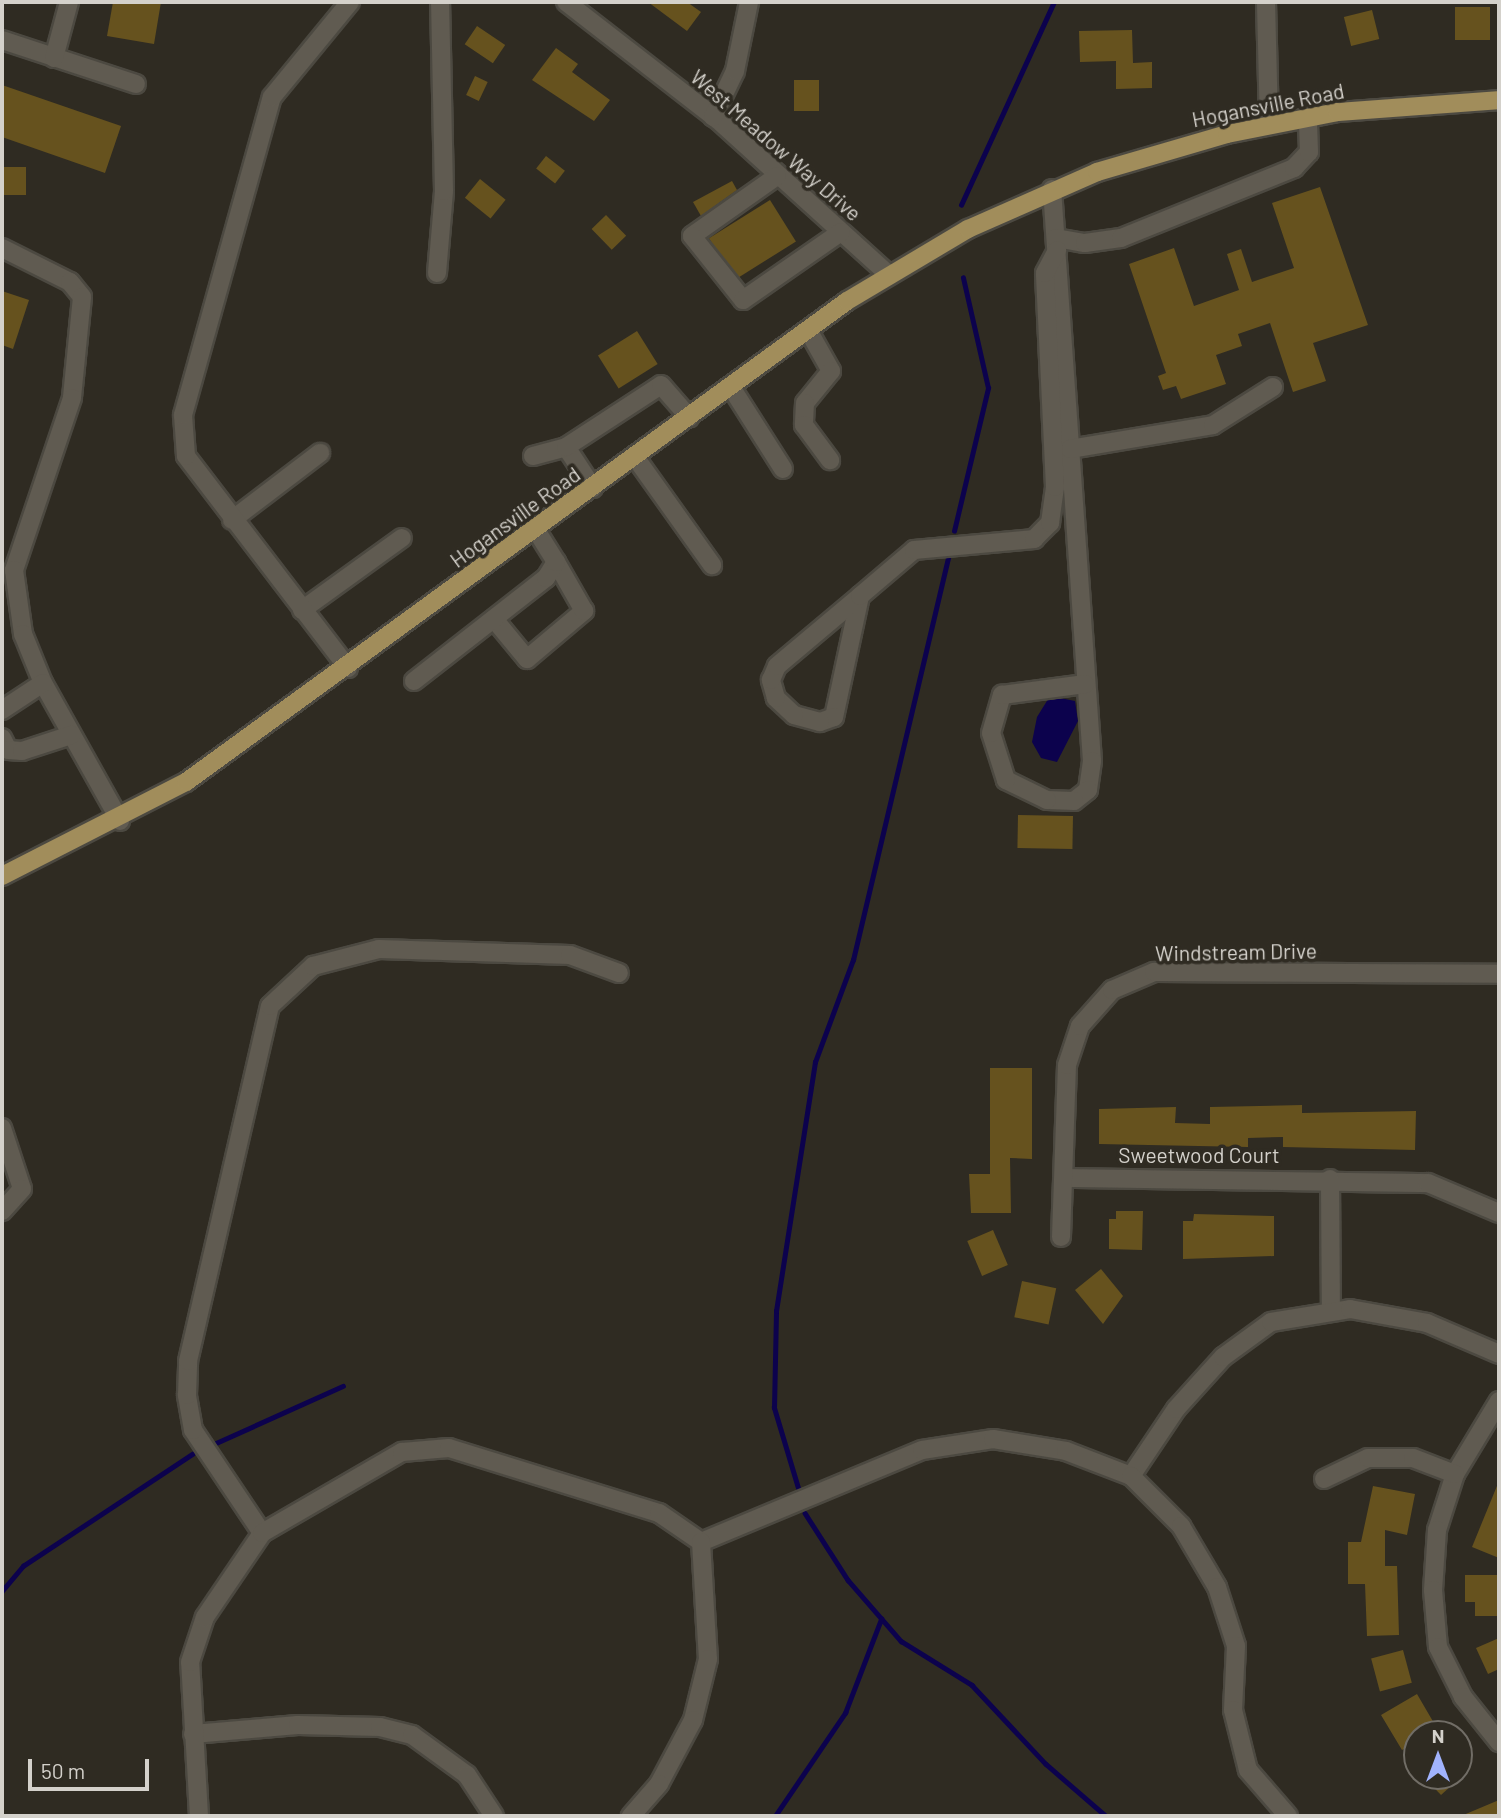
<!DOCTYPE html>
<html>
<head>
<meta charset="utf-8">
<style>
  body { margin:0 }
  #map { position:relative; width:1501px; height:1818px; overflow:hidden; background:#2f2b22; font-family:Barlow,sans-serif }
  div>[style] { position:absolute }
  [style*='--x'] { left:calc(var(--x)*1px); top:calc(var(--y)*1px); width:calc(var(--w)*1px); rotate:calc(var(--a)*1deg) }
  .water>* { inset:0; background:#0c024d }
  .stream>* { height:4.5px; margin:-2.25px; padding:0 2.25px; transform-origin:2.25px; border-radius:2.25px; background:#0c024d }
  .building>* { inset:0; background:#66521e; transform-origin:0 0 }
  .roads { filter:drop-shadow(2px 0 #4c4941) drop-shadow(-2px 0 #4c4941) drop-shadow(0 2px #4c4941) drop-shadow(0 -2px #4c4941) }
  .minor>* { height:18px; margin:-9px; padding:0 9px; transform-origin:9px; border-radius:9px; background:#605b51 }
  .major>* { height:18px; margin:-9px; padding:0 9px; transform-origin:9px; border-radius:9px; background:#a18d5b }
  span { translate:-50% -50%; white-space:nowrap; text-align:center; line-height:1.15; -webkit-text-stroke:7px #2f2b22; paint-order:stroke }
  .street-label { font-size:21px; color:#d4d1cb }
  .frame { position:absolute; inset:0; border:4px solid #d4d1cb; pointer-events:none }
  .north { position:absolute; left:1403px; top:1720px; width:70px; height:70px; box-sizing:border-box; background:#2f2b22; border:2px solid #716d66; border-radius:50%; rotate:0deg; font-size:19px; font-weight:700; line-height:28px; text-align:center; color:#d4d1cb }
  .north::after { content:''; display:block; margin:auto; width:24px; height:32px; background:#a1b3fd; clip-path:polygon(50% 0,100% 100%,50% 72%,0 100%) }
  .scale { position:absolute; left:28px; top:1759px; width:121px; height:32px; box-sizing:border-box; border:4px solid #d4d1cb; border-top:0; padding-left:9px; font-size:21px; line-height:24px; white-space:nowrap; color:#d4d1cb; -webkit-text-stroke:5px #2f2b22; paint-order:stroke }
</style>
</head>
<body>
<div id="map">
  <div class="water">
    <div style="clip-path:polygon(1050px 696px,1075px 701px,1078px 721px,1057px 762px,1041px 758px,1032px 742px,1037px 717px)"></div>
  </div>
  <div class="stream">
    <div style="--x:961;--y:205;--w:223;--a:-65.4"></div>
    <div style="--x:954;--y:531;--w:147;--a:-76.6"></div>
    <div style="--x:988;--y:388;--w:113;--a:-102.8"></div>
    <div style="--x:216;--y:1443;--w:139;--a:-24.2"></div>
    <div style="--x:798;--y:1488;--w:84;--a:-106.7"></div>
    <div style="--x:774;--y:1408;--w:97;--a:-88.8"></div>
    <div style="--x:776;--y:1311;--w:252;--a:-81.1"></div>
    <div style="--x:815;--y:1062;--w:109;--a:-69.6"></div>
    <div style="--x:853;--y:960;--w:414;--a:-76.7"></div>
    <div style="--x:805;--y:1513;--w:80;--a:57.3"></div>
    <div style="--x:848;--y:1580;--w:81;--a:49"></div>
    <div style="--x:901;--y:1641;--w:84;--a:31.8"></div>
    <div style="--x:972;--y:1685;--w:108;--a:46.9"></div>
    <div style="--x:1046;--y:1764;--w:79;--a:40.9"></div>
    <div style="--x:2;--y:1591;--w:33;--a:-50"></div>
    <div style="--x:23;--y:1566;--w:203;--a:-33.5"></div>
    <div style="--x:775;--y:1816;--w:125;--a:-55.8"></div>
    <div style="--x:845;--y:1713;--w:101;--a:-69"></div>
  </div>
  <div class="building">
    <div style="clip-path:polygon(113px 2px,161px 2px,154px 44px,107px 36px)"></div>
    <div style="clip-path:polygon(648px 2px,687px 2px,701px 12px,687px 31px)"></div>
    <div style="left:1455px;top:7px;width:35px;height:33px"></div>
    <div style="left:1372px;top:10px;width:30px;height:29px;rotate:76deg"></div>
    <div style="left:477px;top:26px;width:34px;height:22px;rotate:34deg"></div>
    <div style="clip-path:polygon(1132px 30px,1133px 63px,1152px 62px,1152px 88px,1116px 89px,1116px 61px,1080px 62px,1079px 31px)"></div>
    <div style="clip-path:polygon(556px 48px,578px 64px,572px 72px,610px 100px,594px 121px,532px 80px)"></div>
    <div style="left:475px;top:76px;width:14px;height:21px;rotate:25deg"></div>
    <div style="left:794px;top:80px;width:25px;height:31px"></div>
    <div style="clip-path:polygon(2px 85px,121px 126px,105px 173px,2px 137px)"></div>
    <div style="left:546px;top:156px;width:24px;height:16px;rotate:38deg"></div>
    <div style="left:3px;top:167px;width:23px;height:28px"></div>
    <div style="left:480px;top:179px;width:33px;height:24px;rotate:39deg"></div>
    <div style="clip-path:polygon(732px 181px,737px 190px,701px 216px,693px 202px)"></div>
    <div style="clip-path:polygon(1320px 187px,1368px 325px,1313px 343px,1326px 381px,1293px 392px,1270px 323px,1238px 334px,1242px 346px,1216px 355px,1226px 384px,1181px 399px,1176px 386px,1163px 390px,1158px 376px,1166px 373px,1129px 264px,1174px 248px,1194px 306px,1239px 290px,1227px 254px,1241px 249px,1252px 282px,1294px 268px,1272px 203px)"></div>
    <div style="left:770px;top:200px;width:49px;height:72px;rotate:58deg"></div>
    <div style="left:606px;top:215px;width:29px;height:20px;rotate:46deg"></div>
    <div style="clip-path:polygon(2px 291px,29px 300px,13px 349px,2px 345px)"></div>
    <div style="left:637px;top:331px;width:39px;height:46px;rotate:58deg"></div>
    <div style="left:1018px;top:815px;width:55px;height:33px;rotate:1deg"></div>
    <div style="clip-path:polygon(990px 1068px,1032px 1068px,1032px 1159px,1010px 1158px,1011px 1213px,971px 1213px,969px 1174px,990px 1174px)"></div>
    <div style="clip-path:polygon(1302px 1105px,1302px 1113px,1416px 1111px,1415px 1150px,1283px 1147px,1283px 1137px,1248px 1138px,1248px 1147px,1099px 1144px,1099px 1109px,1176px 1107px,1175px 1123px,1210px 1124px,1210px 1107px)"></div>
    <div style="clip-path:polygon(1116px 1211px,1143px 1211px,1142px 1250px,1109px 1249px,1109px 1219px,1116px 1219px)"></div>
    <div style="clip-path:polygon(1194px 1214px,1274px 1216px,1274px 1256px,1183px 1259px,1183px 1221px,1193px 1221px)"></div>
    <div style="left:993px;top:1230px;width:38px;height:28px;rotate:67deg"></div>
    <div style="clip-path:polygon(1101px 1269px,1123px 1296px,1103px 1324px,1075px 1290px)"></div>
    <div style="left:1022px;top:1281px;width:35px;height:37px;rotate:12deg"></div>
    <div style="clip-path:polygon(1499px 1481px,1499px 1558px,1472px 1547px)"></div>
    <div style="clip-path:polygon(1373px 1486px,1415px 1494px,1407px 1535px,1385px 1530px,1385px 1566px,1397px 1566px,1399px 1635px,1367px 1636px,1365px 1584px,1348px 1584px,1348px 1542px,1361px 1542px)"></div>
    <div style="clip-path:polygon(1465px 1575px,1499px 1575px,1499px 1616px,1475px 1616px,1475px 1602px,1465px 1602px)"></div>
    <div style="clip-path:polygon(1499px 1638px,1499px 1669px,1488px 1674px,1476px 1648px)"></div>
    <div style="left:1403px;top:1650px;width:34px;height:33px;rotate:75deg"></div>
    <div style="clip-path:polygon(1417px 1694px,1438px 1730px,1417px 1734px,1417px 1742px,1402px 1750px,1381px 1715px)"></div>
    <div style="clip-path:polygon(1423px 1776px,1462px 1776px,1441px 1795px)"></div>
    <div style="clip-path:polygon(1499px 1800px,1499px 1816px,1461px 1816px)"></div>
  </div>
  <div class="roads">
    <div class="minor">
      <div style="--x:566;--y:2;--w:191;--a:37.8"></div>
      <div style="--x:717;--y:119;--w:231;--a:42.2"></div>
      <div style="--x:1266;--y:2;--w:123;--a:88.6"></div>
      <div style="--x:2;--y:40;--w:141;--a:18.2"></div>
      <div style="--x:54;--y:58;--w:58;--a:-75"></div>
      <div style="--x:713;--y:117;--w:51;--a:-64.4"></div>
      <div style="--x:735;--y:71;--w:70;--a:-78.5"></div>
      <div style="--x:777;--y:176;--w:104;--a:144.8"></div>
      <div style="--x:692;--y:236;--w:82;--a:51.4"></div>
      <div style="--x:743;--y:300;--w:119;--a:-34.8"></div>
      <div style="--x:1052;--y:189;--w:573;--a:86"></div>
      <div style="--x:1092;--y:761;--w:29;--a:98"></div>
      <div style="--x:1088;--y:790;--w:18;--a:142"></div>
      <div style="--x:1074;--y:801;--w:27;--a:-178"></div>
      <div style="--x:1047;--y:800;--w:46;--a:-154"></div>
      <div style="--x:1006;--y:780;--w:49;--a:-107.7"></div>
      <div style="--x:991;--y:733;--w:40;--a:-74"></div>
      <div style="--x:1002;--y:695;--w:84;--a:-7.5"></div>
      <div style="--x:1056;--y:238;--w:29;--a:10"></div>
      <div style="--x:1085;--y:243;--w:36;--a:-8"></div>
      <div style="--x:1121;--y:238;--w:187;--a:-22"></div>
      <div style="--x:1294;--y:168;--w:22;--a:-47"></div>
      <div style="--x:1309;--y:152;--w:35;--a:-92"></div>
      <div style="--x:2;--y:248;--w:76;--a:26.6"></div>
      <div style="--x:70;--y:282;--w:19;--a:51"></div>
      <div style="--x:82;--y:297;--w:101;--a:95.7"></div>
      <div style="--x:72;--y:398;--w:182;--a:108.6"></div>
      <div style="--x:14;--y:570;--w:65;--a:82"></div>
      <div style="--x:23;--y:634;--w:53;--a:67.8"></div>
      <div style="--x:43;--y:683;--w:158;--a:60.8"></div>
      <div style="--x:437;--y:273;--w:82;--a:-85.1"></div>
      <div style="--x:444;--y:191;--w:189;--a:-91.2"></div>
      <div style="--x:808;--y:330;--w:47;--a:60.7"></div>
      <div style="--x:831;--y:371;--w:41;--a:129.1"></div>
      <div style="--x:805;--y:403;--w:22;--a:93"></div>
      <div style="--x:804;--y:425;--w:44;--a:53.4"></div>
      <div style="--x:731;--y:387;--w:97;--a:57.6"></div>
      <div style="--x:566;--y:447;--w:49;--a:56.6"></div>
      <div style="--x:1070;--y:449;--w:145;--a:-9.5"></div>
      <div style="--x:1213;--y:425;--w:71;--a:-32.3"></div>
      <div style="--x:533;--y:456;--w:34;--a:-15"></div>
      <div style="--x:566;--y:447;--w:113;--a:-33.1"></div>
      <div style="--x:661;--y:385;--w:43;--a:48.8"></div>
      <div style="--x:635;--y:457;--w:133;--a:54.5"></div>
      <div style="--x:232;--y:520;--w:111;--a:-37.3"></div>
      <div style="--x:860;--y:596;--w:124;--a:102.1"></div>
      <div style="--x:834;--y:717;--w:15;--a:160"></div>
      <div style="--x:820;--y:722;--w:27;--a:-165"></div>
      <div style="--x:794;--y:715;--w:25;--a:-137"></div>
      <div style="--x:776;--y:698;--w:19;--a:-106"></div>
      <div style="--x:771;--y:680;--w:15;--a:-67"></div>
      <div style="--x:777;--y:666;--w:109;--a:-40.1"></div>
      <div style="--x:860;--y:596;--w:71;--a:-40.4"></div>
      <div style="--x:914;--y:550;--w:121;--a:-5.2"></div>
      <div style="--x:1034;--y:539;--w:23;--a:-45"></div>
      <div style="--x:1050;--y:523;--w:36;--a:-82"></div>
      <div style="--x:1055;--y:487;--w:214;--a:-92.7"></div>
      <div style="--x:1045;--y:273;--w:26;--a:-62"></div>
      <div style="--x:302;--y:610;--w:123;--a:-35.8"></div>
      <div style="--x:494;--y:619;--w:52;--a:50.5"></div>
      <div style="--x:527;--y:659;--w:75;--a:-40.1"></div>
      <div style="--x:584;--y:611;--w:56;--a:-119.7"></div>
      <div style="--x:348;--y:668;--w:267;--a:-127.4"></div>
      <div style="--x:186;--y:456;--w:41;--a:-94.2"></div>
      <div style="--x:183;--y:415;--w:330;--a:-74.4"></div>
      <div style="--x:272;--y:97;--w:123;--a:-50.6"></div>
      <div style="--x:414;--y:681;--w:167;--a:-38"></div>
      <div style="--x:546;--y:578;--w:19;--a:-58"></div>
      <div style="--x:556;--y:562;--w:38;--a:-122"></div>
      <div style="--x:2;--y:710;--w:49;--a:-33.4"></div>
      <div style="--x:2;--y:738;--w:13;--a:63"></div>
      <div style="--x:8;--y:750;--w:14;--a:4"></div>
      <div style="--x:22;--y:751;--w:52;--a:-18.1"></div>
      <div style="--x:2;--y:1128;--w:64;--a:71.8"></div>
      <div style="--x:22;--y:1189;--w:30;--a:132"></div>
      <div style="--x:1067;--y:1178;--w:361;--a:0.8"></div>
      <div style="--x:1428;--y:1183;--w:77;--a:22.9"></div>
      <div style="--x:1330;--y:1179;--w:133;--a:89.6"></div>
      <div style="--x:1061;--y:1237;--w:172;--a:-88"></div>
      <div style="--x:1067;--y:1065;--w:41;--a:-71.6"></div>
      <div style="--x:1080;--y:1026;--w:48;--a:-48.4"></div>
      <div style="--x:1112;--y:990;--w:46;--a:-23.2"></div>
      <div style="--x:1154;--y:972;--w:345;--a:0.3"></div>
      <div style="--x:1499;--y:1401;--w:85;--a:121.1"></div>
      <div style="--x:1455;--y:1474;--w:59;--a:107.8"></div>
      <div style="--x:1437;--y:1530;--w:60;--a:93.8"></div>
      <div style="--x:1433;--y:1590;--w:57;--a:85"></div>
      <div style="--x:1438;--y:1647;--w:56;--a:63.4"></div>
      <div style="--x:1463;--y:1697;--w:58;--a:51.3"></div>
      <div style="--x:1131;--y:1476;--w:81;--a:-56.1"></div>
      <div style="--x:1176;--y:1409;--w:70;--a:-47.9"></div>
      <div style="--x:1223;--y:1357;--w:59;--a:-36.1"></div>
      <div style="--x:1271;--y:1322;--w:80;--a:-9.3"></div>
      <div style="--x:1350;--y:1309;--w:78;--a:10.3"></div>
      <div style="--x:1427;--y:1323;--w:78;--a:23.3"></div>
      <div style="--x:1324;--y:1479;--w:49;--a:-25.5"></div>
      <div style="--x:1368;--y:1458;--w:45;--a:0"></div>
      <div style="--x:1413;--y:1458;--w:45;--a:20.9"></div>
      <div style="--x:262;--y:1533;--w:124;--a:-123.8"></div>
      <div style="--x:193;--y:1430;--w:36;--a:-100"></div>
      <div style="--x:187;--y:1395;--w:34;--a:-88"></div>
      <div style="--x:188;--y:1361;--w:364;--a:-77"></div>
      <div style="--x:270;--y:1006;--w:59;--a:-42.9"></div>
      <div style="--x:313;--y:966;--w:68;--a:-14.4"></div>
      <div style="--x:379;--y:949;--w:191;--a:1.8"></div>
      <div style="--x:570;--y:955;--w:52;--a:20.2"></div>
      <div style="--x:701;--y:1542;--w:239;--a:-22.6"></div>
      <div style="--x:922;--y:1450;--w:72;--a:-8.8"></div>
      <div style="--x:993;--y:1439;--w:74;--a:9.3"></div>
      <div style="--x:1066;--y:1451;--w:70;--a:21"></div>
      <div style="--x:1131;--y:1476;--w:71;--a:45"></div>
      <div style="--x:1181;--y:1526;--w:71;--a:59.5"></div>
      <div style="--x:1217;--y:1587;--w:62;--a:72.1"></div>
      <div style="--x:1236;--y:1646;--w:64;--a:92.7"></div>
      <div style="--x:1233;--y:1710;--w:62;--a:76"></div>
      <div style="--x:1248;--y:1770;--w:61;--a:49"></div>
      <div style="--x:193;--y:1734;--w:105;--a:-4.9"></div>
      <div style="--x:298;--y:1725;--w:82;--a:1.4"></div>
      <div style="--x:380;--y:1727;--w:33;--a:14"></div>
      <div style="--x:412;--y:1735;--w:68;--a:36"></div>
      <div style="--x:467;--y:1775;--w:49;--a:56.6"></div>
      <div style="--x:199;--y:1816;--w:154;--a:-93.3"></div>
      <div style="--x:190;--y:1662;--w:47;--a:-71.6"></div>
      <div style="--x:205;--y:1617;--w:102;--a:-55.8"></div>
      <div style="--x:262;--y:1533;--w:162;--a:-30.1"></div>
      <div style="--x:402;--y:1452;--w:47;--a:-4.9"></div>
      <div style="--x:449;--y:1448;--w:220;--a:17.2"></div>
      <div style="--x:659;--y:1513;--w:51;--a:34.6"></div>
      <div style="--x:701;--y:1542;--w:117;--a:86.6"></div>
      <div style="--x:708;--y:1659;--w:63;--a:103.8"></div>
      <div style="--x:693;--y:1720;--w:72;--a:118"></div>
      <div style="--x:659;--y:1784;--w:43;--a:131.2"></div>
    </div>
    <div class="major">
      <div style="--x:2;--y:876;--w:207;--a:-27.1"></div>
      <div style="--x:186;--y:782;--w:817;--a:-36.04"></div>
      <div style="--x:847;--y:301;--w:141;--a:-30.8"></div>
      <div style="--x:968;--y:229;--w:141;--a:-23.8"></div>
      <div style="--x:1097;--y:172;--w:135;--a:-16.3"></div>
      <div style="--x:1227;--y:134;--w:112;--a:-11.3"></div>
      <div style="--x:1337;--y:112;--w:162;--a:-4.2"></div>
    </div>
  </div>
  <div class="street-label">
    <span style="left:1268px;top:105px;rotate:-11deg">Hogansville Road</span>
    <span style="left:776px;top:145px;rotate:41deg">West Meadow Way Drive</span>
    <span style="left:515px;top:517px;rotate:-36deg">Hogansville Road</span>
    <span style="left:1236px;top:952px;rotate:-1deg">Windstream Drive</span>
    <span style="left:1199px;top:1155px">Sweetwood Court</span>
  </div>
  <div class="frame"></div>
  <div class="north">N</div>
  <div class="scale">50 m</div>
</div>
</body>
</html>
